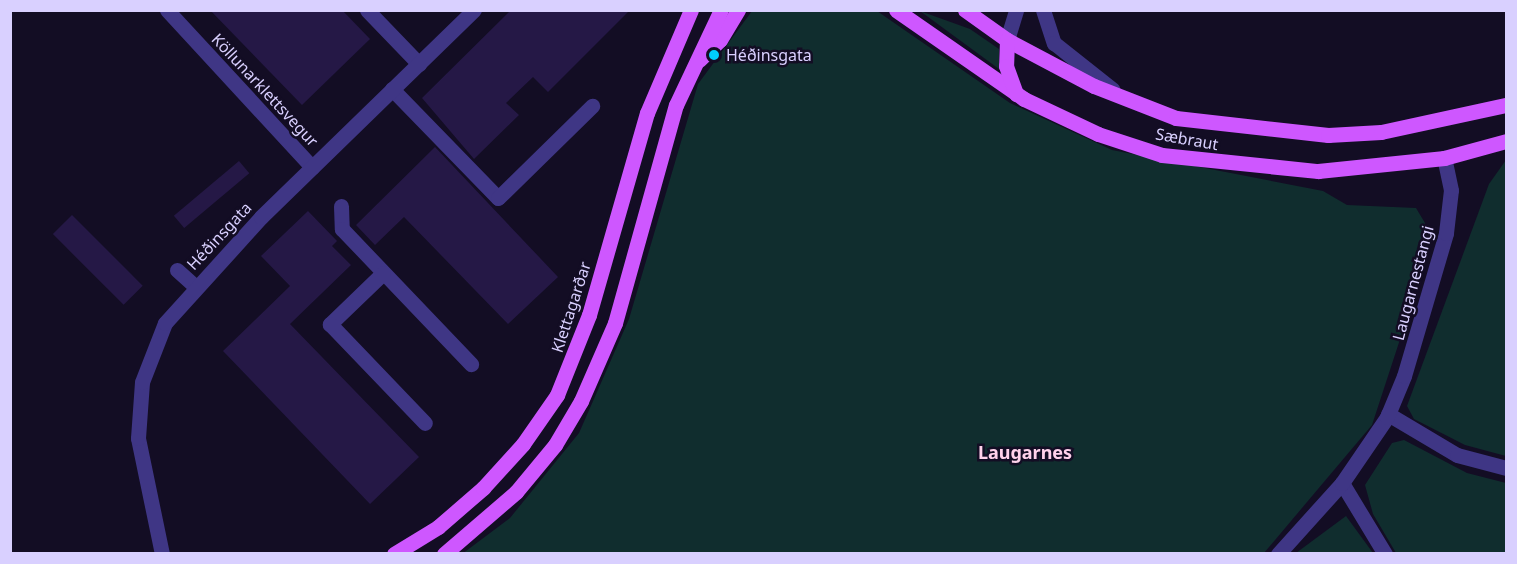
<!DOCTYPE html>
<html>
<head>
<meta charset="utf-8">
<style>
  body { margin:0 }
  #map { position:relative; width:1517px; height:564px; overflow:hidden; background:#130d24; font-family:"Noto Sans",sans-serif }
  div>[style] { position:absolute }
  [style*='--x'] { left:calc(var(--x)*1px); top:calc(var(--y)*1px); width:calc(var(--w)*1px); rotate:calc(var(--a)*1deg) }
  .green>* { inset:0; background:#102d2e }
  .building>* { inset:0; background:#251846; transform-origin:0 0 }
  .minor>* { height:15px; margin:-7.5px; padding:0 7.5px; transform-origin:7.5px; border-radius:7.5px; background:#3f3685 }
  .major>* { height:15px; margin:-7.5px; padding:0 7.5px; transform-origin:7.5px; border-radius:7.5px; background:#ce57ff }
  .dots>* { width:16px; height:16px; translate:-50% -50%; box-sizing:border-box; border:3px solid #130d24; border-radius:50% }
  span { translate:-50% -50%; white-space:nowrap; text-align:center; line-height:1.15; -webkit-text-stroke:5px #130d24; paint-order:stroke }
  .poi-label { font-size:16px; color:#d9d0ff }
  .left { translate:0 -50%; text-align:left }
  .street-label { font-size:16px; color:#d9d0ff }
  .neighbourhood-label { font-size:18px; color:#ffd2eb; font-weight:700 }
  .frame { position:absolute; inset:0; border:12px solid #d9d0ff; pointer-events:none }
</style>
</head>
<body>
<div id="map">
  <div class="green">
    <div style="clip-path:polygon(752px 11px,877px 11px,1010px 103px,1112px 150px,1323px 191px,1347px 205px,1416px 208px,1425px 223px,1423px 241px,1407px 318px,1372px 425px,1264px 553px,462px 554px,510px 518px,579px 433px,629px 319px,698px 84px)"></div>
    <div style="clip-path:polygon(920px 11px,970px 29px,999px 49px,999px 69px)"></div>
    <div style="clip-path:polygon(1506px 160px,1506px 456px,1465px 445px,1414px 419px,1407px 406px,1489px 184px)"></div>
    <div style="clip-path:polygon(1404px 440px,1467px 473px,1506px 483px,1506px 553px,1396px 553px,1373px 514px,1365px 485px,1392px 443px)"></div>
    <div style="clip-path:polygon(1346px 516px,1373px 553px,1296px 553px)"></div>
  </div>
  <div class="building">
    <div style="clip-path:polygon(210px 10px,342px 10px,370px 39px,302px 105px)"></div>
    <div style="clip-path:polygon(511px 10px,630px 10px,548px 92px,533px 77px,506px 103px,519px 115px,474px 159px,422px 98px)"></div>
    <div style="clip-path:polygon(435px 147px,558px 277px,508px 324px,404px 217px,375px 245px,356px 225px)"></div>
    <div style="left:239px;top:161px;width:16px;height:85px;rotate:50deg"></div>
    <div style="clip-path:polygon(308px 211px,337px 241px,332px 246px,351px 265px,290px 324px,419px 457px,370px 504px,223px 351px,290px 286px,261px 256px)"></div>
    <div style="left:72px;top:215px;width:100px;height:27px;rotate:45deg"></div>
  </div>
  <div class="minor">
    <div style="--x:167;--y:10;--w:214;--a:47.3"></div>
    <div style="--x:367;--y:10;--w:75;--a:46.1"></div>
    <div style="--x:1043;--y:10;--w:35;--a:72"></div>
    <div style="--x:1054;--y:43;--w:75;--a:38.5"></div>
    <div style="--x:1007;--y:40;--w:31;--a:-73"></div>
    <div style="--x:392;--y:89;--w:152;--a:45.8"></div>
    <div style="--x:498;--y:198;--w:132;--a:-44.4"></div>
    <div style="--x:341;--y:206;--w:23;--a:88"></div>
    <div style="--x:342;--y:229;--w:187;--a:46.3"></div>
    <div style="--x:177;--y:270;--w:25;--a:42"></div>
    <div style="--x:383;--y:273;--w:74;--a:136.1"></div>
    <div style="--x:330;--y:324;--w:137;--a:46.2"></div>
    <div style="--x:1388;--y:414;--w:80;--a:30.7"></div>
    <div style="--x:1457;--y:455;--w:51;--a:14.9"></div>
    <div style="--x:1342;--y:483;--w:83;--a:58.8"></div>
    <div style="--x:162;--y:554;--w:118;--a:-101.7"></div>
    <div style="--x:138;--y:438;--w:56;--a:-85.9"></div>
    <div style="--x:142;--y:382;--w:63;--a:-68.7"></div>
    <div style="--x:165;--y:323;--w:143;--a:-47.8"></div>
    <div style="--x:261;--y:217;--w:297;--a:-44.2"></div>
    <div style="--x:1278;--y:554;--w:96;--a:-48"></div>
    <div style="--x:1342;--y:483;--w:80;--a:-55.7"></div>
    <div style="--x:1387;--y:417;--w:44;--a:-67.5"></div>
    <div style="--x:1404;--y:376;--w:149;--a:-73.6"></div>
    <div style="--x:1446;--y:233;--w:43;--a:-83.4"></div>
    <div style="--x:1451;--y:190;--w:33;--a:-102"></div>
  </div>
  <div class="major">
    <div style="--x:896;--y:10;--w:156;--a:34.8"></div>
    <div style="--x:1024;--y:99;--w:82;--a:25.3"></div>
    <div style="--x:1098;--y:134;--w:67;--a:18.2"></div>
    <div style="--x:1162;--y:155;--w:157;--a:5.9"></div>
    <div style="--x:1318;--y:171;--w:127;--a:-5.9"></div>
    <div style="--x:1444;--y:158;--w:64;--a:-15.3"></div>
    <div style="--x:965;--y:10;--w:52;--a:35.5"></div>
    <div style="--x:1007;--y:40;--w:98;--a:27.9"></div>
    <div style="--x:1094;--y:86;--w:88;--a:21.3"></div>
    <div style="--x:1176;--y:118;--w:153;--a:6.4"></div>
    <div style="--x:1328;--y:135;--w:53;--a:-3.2"></div>
    <div style="--x:1381;--y:132;--w:128;--a:-12.2"></div>
    <div style="--x:1007;--y:40;--w:26;--a:92"></div>
    <div style="--x:1006;--y:66;--w:30;--a:70"></div>
    <div style="--x:699;--y:60;--w:29;--a:-44"></div>
    <div style="--x:720;--y:40;--w:35;--a:-59"></div>
    <div style="--x:394;--y:554;--w:52;--a:-31.5"></div>
    <div style="--x:438;--y:527;--w:60;--a:-40.9"></div>
    <div style="--x:483;--y:488;--w:59;--a:-47.7"></div>
    <div style="--x:523;--y:444;--w:60;--a:-55.2"></div>
    <div style="--x:557;--y:395;--w:86;--a:-68.2"></div>
    <div style="--x:589;--y:315;--w:210;--a:-74"></div>
    <div style="--x:647;--y:113;--w:112;--a:-66.9"></div>
    <div style="--x:444;--y:554;--w:95;--a:-40.7"></div>
    <div style="--x:516;--y:492;--w:61;--a:-50.3"></div>
    <div style="--x:555;--y:445;--w:51;--a:-59.4"></div>
    <div style="--x:581;--y:401;--w:85;--a:-66.4"></div>
    <div style="--x:615;--y:323;--w:226;--a:-74.4"></div>
    <div style="--x:676;--y:105;--w:105;--a:-64.7"></div>
  </div>
  <div class="dots">
    <div style="left:714px;top:55px;background:#00cdfb"></div>
  </div>
  <div class="poi-label">
    <span class="left" style="left:726px;top:55px">Héðinsgata</span>
  </div>
  <div class="street-label">
    <span style="left:265px;top:90px;rotate:47deg">Köllunarklettsvegur</span>
    <span style="left:1187px;top:139px;rotate:10deg">Sæbraut</span>
    <span style="left:219px;top:236px;rotate:-47deg">Héðinsgata</span>
    <span style="left:1413px;top:283px;rotate:-75deg">Laugarnestangi</span>
    <span style="left:571px;top:307px;rotate:-72deg">Klettagarðar</span>
  </div>
  <div class="neighbourhood-label">
    <span style="left:1025px;top:452px">Laugarnes</span>
  </div>
  <div class="frame"></div>
</div>
</body>
</html>
